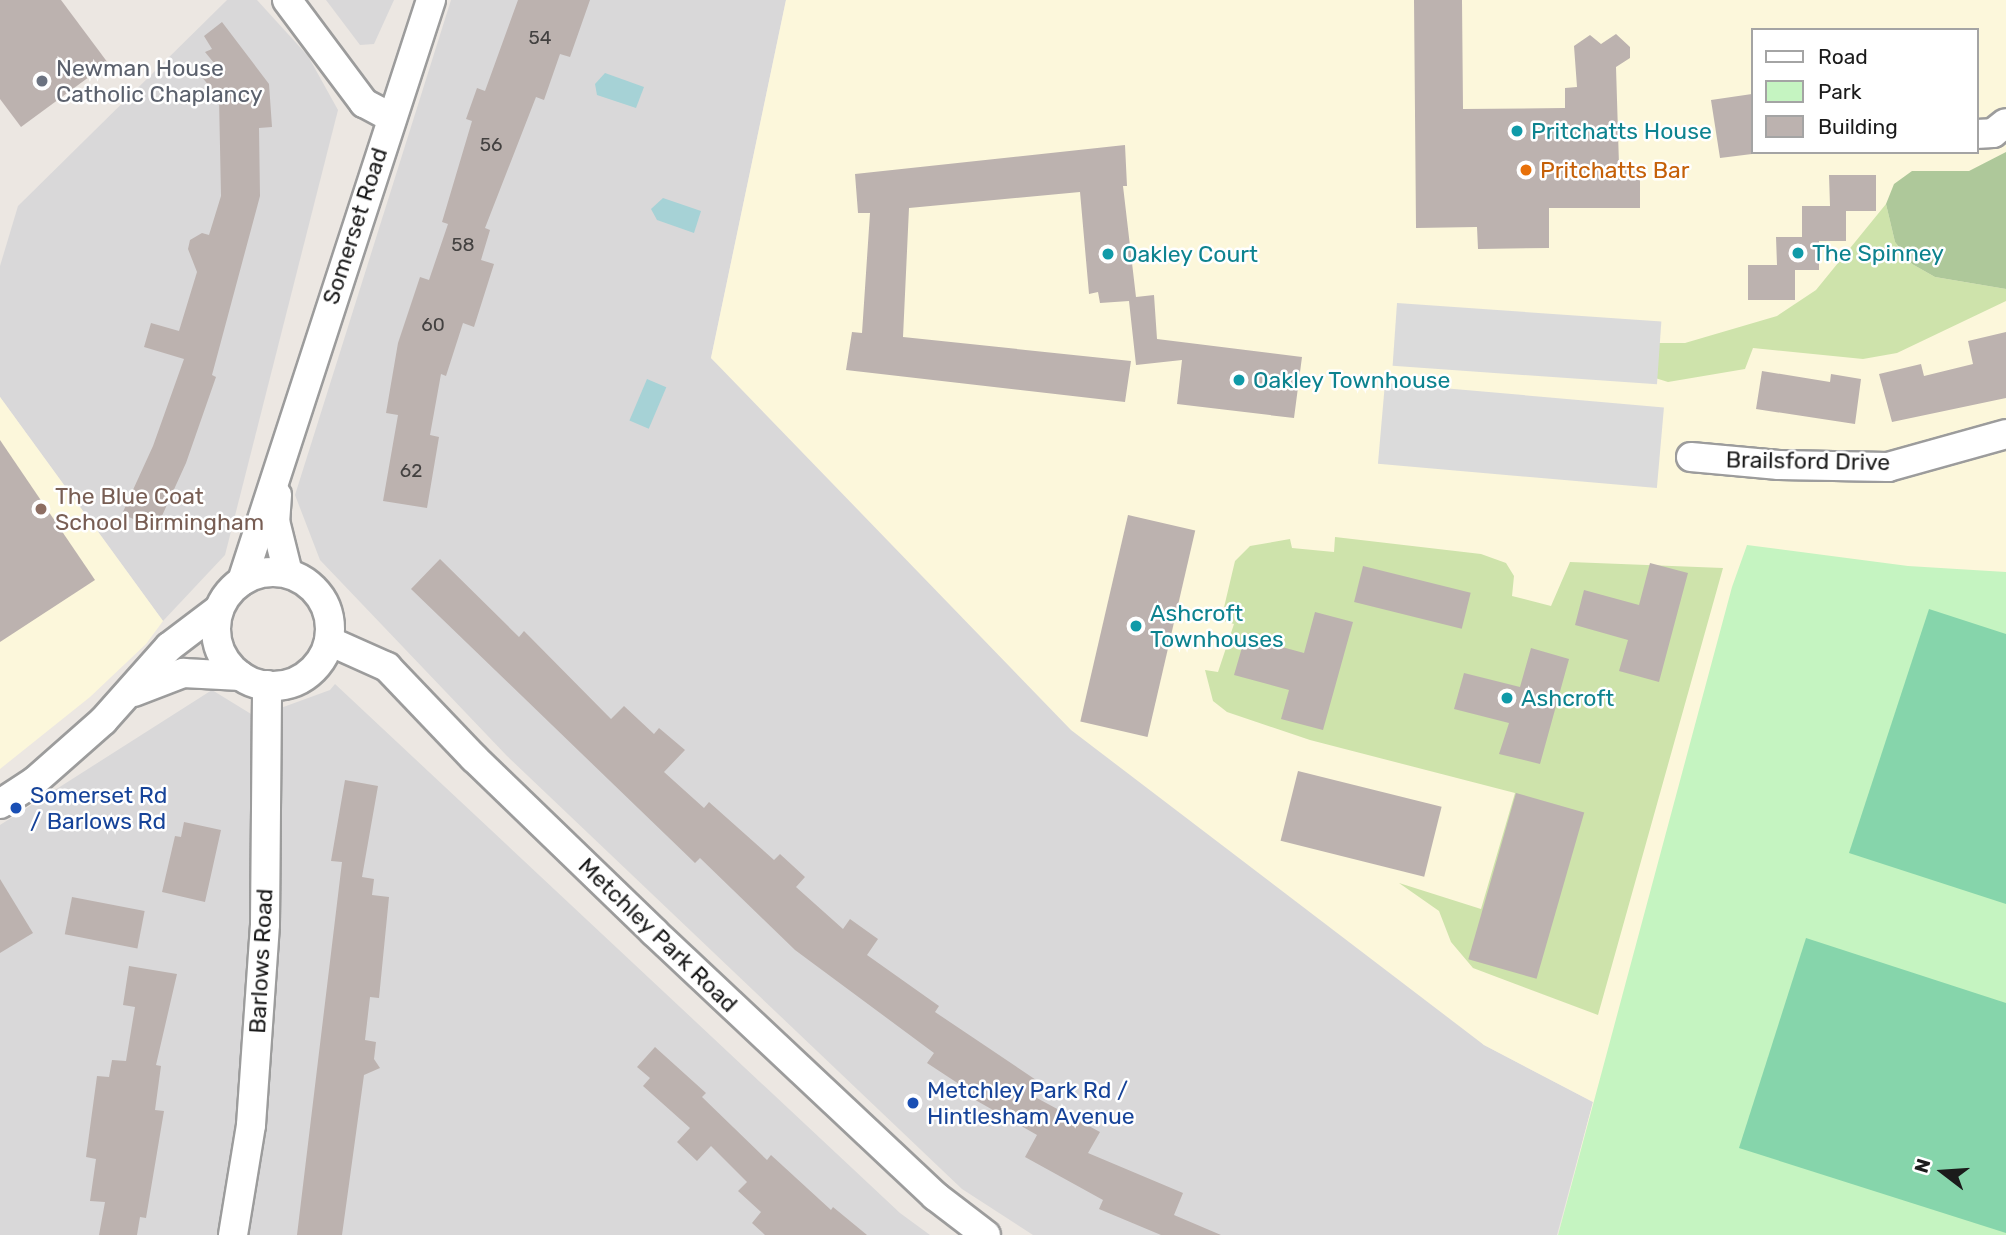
<!DOCTYPE html>
<html>
<head>
<meta charset="utf-8">
<style>
  body { margin:0 }
  #map { position:relative; width:2006px; height:1235px; overflow:hidden; background:#ece7e2; font-family:Rubik,sans-serif }
  div>[style] { position:absolute }
  [style*='--x'] { left:calc(var(--x)*1px); top:calc(var(--y)*1px); width:calc(var(--w)*1px); rotate:calc(var(--a)*1deg) }
  .residential>* { inset:0; background:#d9d8d9 }
  .education>* { inset:0; background:#fcf7db }
  .grass>* { inset:0; background:#cee3ab }
  .forest>* { inset:0; background:#aec89a }
  .park>* { inset:0; background:#c5f4c1 }
  .pitch>* { inset:0; background:#86d5ab }
  .parking>* { inset:0; background:#dbdbdb; transform-origin:0 0 }
  .water>* { inset:0; background:#a6d2d6; transform-origin:0 0 }
  .building>* { inset:0; background:#bcb2af; transform-origin:0 0 }
  .roads { filter:drop-shadow(2px 0 #9c9c9c) drop-shadow(-2px 0 #9c9c9c) drop-shadow(0 2px #9c9c9c) drop-shadow(0 -2px #9c9c9c) }
  .minor>* { height:28px; margin:-14px; padding:0 14px; transform-origin:14px; border-radius:14px; background:#fff }
  .minor>.ring { margin:-14px; padding:0; box-sizing:content-box; background:none; border:28px solid #fff; border-radius:50% }
  .dots>* { width:19px; height:19px; translate:-50% -50%; box-sizing:border-box; border:4px solid #fff; border-radius:50% }
  span { translate:-50% -50%; white-space:nowrap; text-align:center; line-height:1.15; -webkit-text-stroke:5px #fff; paint-order:stroke }
  .number-label { font-size:19px; color:#434140 }
  .number-label span { -webkit-text-stroke-width:0 }
  .worship-label { font-size:23px; color:#5b616d }
  .left { translate:0 -50%; text-align:left }
  .culture-label { font-size:23px; color:#0d838f }
  .food-label { font-size:23px; color:#c56008 }
  .street-label { font-size:23px; color:#1b1b1b }
  .education-label { font-size:23px; color:#785e54 }
  .transit-label { font-size:23px; color:#164399 }
  .legend { position:absolute; left:1751px; top:28px; width:228px; height:126px; box-sizing:border-box; background:#fff; border:2px solid #a4a4a4; margin:0; padding:9px 12px; list-style:none; font-size:21px; color:#1b1b1b }
  .legend li { display:flex; align-items:center; gap:14px; height:35px }
  .legend b { width:35px; border:2px solid #a4a4a4 }
  .north { position:absolute; left:1908px; top:1137px; width:70px; height:70px; -webkit-text-stroke:5px #fff; paint-order:stroke; rotate:287deg; font-size:19px; font-weight:700; line-height:28px; text-align:center; color:#1b1b1b }
  .north::after { content:''; display:block; margin:auto; width:24px; height:32px; background:#1b1b1b; clip-path:polygon(50% 0,100% 100%,50% 72%,0 100%) }
</style>
</head>
<body>
<div id="map">
  <div class="residential">
    <div style="clip-path:polygon(227px 0,257px 0,308px 56px,338px 110px,225px 555px,163px 621px,0 397px,0 266px,18px 206px)"></div>
    <div style="clip-path:polygon(326px 0,394px 0,374px 44px,360px 45px)"></div>
    <div style="clip-path:polygon(451px 0,786px 0,711px 358px,1484px 1045px,1593px 1102px,1557px 1235px,1033px 1235px,962px 1189px,507px 756px,320px 560px,295px 495px)"></div>
    <div style="clip-path:polygon(335px 684px,900px 1213px,930px 1235px,0 1235px,0 825px,212px 690px,256px 717px,330px 690px)"></div>
  </div>
  <div class="education">
    <div style="clip-path:polygon(evenodd,786px 0,2006px 0,2006px 1235px,1558px 1235px,1593px 1102px,1484px 1045px,1071px 730px,711px 358px,786px 0,1752px 30px,1976px 30px,1976px 152px,1752px 152px,1752px 30px)"></div>
    <div style="clip-path:polygon(0 397px,163px 621px,146px 644px,90px 697px,0 769px)"></div>
  </div>
  <div class="grass">
    <div style="clip-path:polygon(1886px 204px,1895px 242px,1912px 264px,1935px 277px,2006px 289px,2006px 301px,1897px 353px,1863px 359px,1753px 348px,1745px 369px,1668px 382px,1652px 377px,1654px 343px,1685px 343px,1777px 316px,1816px 290px)"></div>
    <div style="clip-path:polygon(1335px 537px,1481px 554px,1506px 563px,1514px 576px,1512px 596px,1551px 606px,1570px 562px,1723px 568px,1598px 1015px,1473px 968px,1451px 942px,1439px 911px,1399px 883px,1481px 909px,1515px 793px,1310px 740px,1227px 712px,1213px 701px,1205px 670px,1218px 672px,1234px 624px,1221px 620px,1235px 561px,1250px 546px,1290px 539px,1292px 548px,1334px 552px)"></div>
  </div>
  <div class="forest">
    <div style="clip-path:polygon(2006px 152px,2006px 289px,1935px 277px,1912px 264px,1895px 242px,1886px 204px,1894px 184px,1912px 171px,1969px 171px)"></div>
  </div>
  <div class="park">
    <div style="clip-path:polygon(1747px 545px,1908px 566px,2006px 572px,2006px 1235px,1558px 1235px,1732px 587px)"></div>
  </div>
  <div class="pitch">
    <div style="clip-path:polygon(1929px 609px,2006px 634px,2006px 904px,1849px 853px)"></div>
    <div style="clip-path:polygon(1806px 938px,2006px 1003px,2006px 1233px,1739px 1148px)"></div>
  </div>
  <div class="parking">
    <div style="left:1397px;top:303px;width:265px;height:63px;rotate:4deg"></div>
    <div style="left:1385px;top:383px;width:280px;height:81px;rotate:5deg"></div>
  </div>
  <div class="water">
    <div style="clip-path:polygon(605px 73px,644px 87px,636px 108px,597px 95px,595px 84px)"></div>
    <div style="clip-path:polygon(663px 198px,701px 211px,694px 233px,657px 220px,651px 209px)"></div>
    <div style="left:647px;top:379px;width:21px;height:45px;rotate:23deg"></div>
  </div>
  <div class="building">
    <div style="clip-path:polygon(0 0,61px 0,108px 63px,21px 127px,0 99px)"></div>
    <div style="clip-path:polygon(518px 0,590px 0,570px 57px,560px 54px,544px 100px,536px 97px,485px 228px,490px 230px,481px 260px,494px 264px,474px 327px,463px 323px,446px 376px,441px 374px,430px 435px,439px 437px,427px 508px,383px 501px,398px 415px,386px 413px,398px 343px,420px 277px,429px 280px,448px 224px,442px 222px,472px 121px,466px 119px,477px 88px,485px 91px)"></div>
    <div style="clip-path:polygon(1414px 0,1462px 0,1463px 109px,1565px 108px,1565px 88px,1577px 87px,1574px 46px,1590px 35px,1601px 44px,1616px 34px,1630px 47px,1630px 58px,1616px 67px,1619px 165px,1640px 165px,1640px 208px,1549px 208px,1549px 248px,1478px 249px,1477px 227px,1416px 228px)"></div>
    <div style="clip-path:polygon(222px 22px,269px 84px,272px 127px,259px 128px,260px 196px,212px 375px,216px 377px,186px 463px,156px 529px,122px 514px,153px 446px,184px 359px,144px 347px,151px 323px,179px 331px,197px 272px,188px 249px,190px 240px,202px 233px,209px 235px,221px 196px,219px 98px,201px 76px,214px 63px,205px 52px,212px 49px,204px 36px)"></div>
    <div style="clip-path:polygon(1752px 94px,1752px 154px,1720px 158px,1711px 100px)"></div>
    <div style="clip-path:polygon(1125px 145px,1127px 186px,1123px 186px,1136px 297px,1154px 295px,1157px 339px,1302px 357px,1294px 418px,1177px 404px,1182px 360px,1136px 365px,1129px 301px,1100px 303px,1098px 292px,1089px 294px,1080px 192px,909px 208px,903px 337px,1131px 361px,1125px 402px,846px 370px,852px 332px,862px 333px,870px 213px,858px 213px,855px 174px)"></div>
    <div style="clip-path:polygon(1829px 175px,1876px 175px,1876px 211px,1846px 211px,1846px 241px,1819px 241px,1819px 270px,1795px 270px,1795px 300px,1748px 300px,1748px 265px,1777px 265px,1776px 237px,1802px 237px,1802px 206px,1830px 206px)"></div>
    <div style="clip-path:polygon(2006px 332px,2006px 398px,1892px 422px,1879px 374px,1921px 364px,1924px 376px,1973px 364px,1968px 341px)"></div>
    <div style="clip-path:polygon(1762px 371px,1830px 382px,1831px 374px,1861px 379px,1855px 424px,1756px 409px)"></div>
    <div style="clip-path:polygon(0 440px,95px 580px,0 642px)"></div>
    <div style="left:1128px;top:515px;width:69px;height:212px;rotate:13deg"></div>
    <div style="clip-path:polygon(440px 559px,519px 637px,524px 631px,611px 719px,624px 706px,654px 734px,659px 728px,685px 750px,664px 772px,704px 808px,709px 802px,774px 860px,780px 854px,805px 877px,796px 887px,843px 929px,850px 919px,878px 939px,867px 955px,939px 1006px,935px 1012px,1042px 1084px,1035px 1097px,1100px 1132px,1088px 1153px,1183px 1193px,1174px 1215px,1221px 1235px,1161px 1235px,1099px 1209px,1103px 1200px,1025px 1157px,1037px 1135px,956px 1089px,959px 1084px,927px 1063px,934px 1053px,795px 950px,700px 858px,695px 863px,411px 589px)"></div>
    <div style="clip-path:polygon(1650px 563px,1688px 573px,1659px 682px,1619px 671px,1628px 640px,1575px 625px,1584px 590px,1639px 605px)"></div>
    <div style="left:1363px;top:566px;width:111px;height:37px;rotate:14deg"></div>
    <div style="clip-path:polygon(1315px 612px,1353px 622px,1323px 730px,1281px 719px,1289px 690px,1234px 675px,1245px 637px,1304px 653px)"></div>
    <div style="clip-path:polygon(1531px 648px,1569px 659px,1540px 764px,1499px 754px,1509px 723px,1454px 709px,1464px 673px,1520px 687px)"></div>
    <div style="left:1298px;top:771px;width:148px;height:72px;rotate:14deg"></div>
    <div style="clip-path:polygon(345px 780px,378px 786px,362px 877px,374px 879px,372px 895px,389px 897px,379px 998px,370px 997px,365px 1040px,376px 1042px,374px 1059px,380px 1068px,364px 1075px,342px 1235px,297px 1235px,342px 862px,331px 861px)"></div>
    <div style="left:1516px;top:793px;width:71px;height:173px;rotate:16deg"></div>
    <div style="clip-path:polygon(184px 822px,221px 830px,205px 902px,162px 892px,175px 836px,181px 837px)"></div>
    <div style="clip-path:polygon(0 879px,33px 933px,0 953px)"></div>
    <div style="left:72px;top:897px;width:74px;height:38px;rotate:11deg"></div>
    <div style="clip-path:polygon(129px 966px,177px 974px,156px 1065px,161px 1066px,155px 1110px,164px 1111px,146px 1218px,140px 1217px,137px 1235px,99px 1235px,105px 1202px,90px 1201px,96px 1159px,86px 1157px,97px 1076px,109px 1077px,112px 1060px,126px 1061px,135px 1007px,123px 1005px)"></div>
    <div style="clip-path:polygon(655px 1047px,706px 1093px,702px 1097px,767px 1160px,771px 1155px,831px 1210px,833px 1207px,867px 1235px,765px 1235px,752px 1223px,761px 1212px,738px 1191px,747px 1182px,711px 1146px,697px 1161px,677px 1142px,690px 1128px,643px 1086px,650px 1078px,637px 1067px)"></div>
  </div>
  <div class="roads">
    <div class="minor">
      <div style="--x:287;--y:0;--w:129;--a:53.2"></div>
      <div style="--x:364;--y:103;--w:30;--a:28"></div>
      <div style="--x:1976;--y:134;--w:17;--a:-3"></div>
      <div style="--x:1993;--y:133;--w:16;--a:-38"></div>
      <div style="--x:1691;--y:457;--w:88;--a:5.2"></div>
      <div style="--x:1779;--y:465;--w:109;--a:1.1"></div>
      <div style="--x:1888;--y:467;--w:123;--a:-15.6"></div>
      <div style="--x:277;--y:495;--w:26;--a:94"></div>
      <div style="--x:275;--y:521;--w:54;--a:76"></div>
      <div class="ring" style="left:216px;top:572px;width:86px;height:86px"></div>
      <div style="--x:242;--y:581;--w:611;--a:-71.98"></div>
      <div style="--x:329;--y:641;--w:64;--a:24.1"></div>
      <div style="--x:387;--y:667;--w:126;--a:46.3"></div>
      <div style="--x:474;--y:758;--w:250;--a:44"></div>
      <div style="--x:654;--y:932;--w:386;--a:43.2"></div>
      <div style="--x:935;--y:1196;--w:64;--a:37.4"></div>
      <div style="--x:134;--y:692;--w:53;--a:-21.2"></div>
      <div style="--x:183;--y:673;--w:58;--a:3"></div>
      <div style="--x:0;--y:804;--w:42;--a:-33.3"></div>
      <div style="--x:35;--y:781;--w:91;--a:-41.4"></div>
      <div style="--x:103;--y:721;--w:99;--a:-48.3"></div>
      <div style="--x:169;--y:647;--w:63;--a:-37.2"></div>
      <div style="--x:233;--y:1235;--w:111;--a:-80.7"></div>
      <div style="--x:251;--y:1125;--w:201;--a:-86"></div>
      <div style="--x:265;--y:924;--w:239;--a:-89.5"></div>
    </div>
  </div>
  <div class="dots">
    <div style="left:42px;top:81px;background:#6b7280"></div>
    <div style="left:1517px;top:131px;background:#0f9aa8"></div>
    <div style="left:1526px;top:170px;background:#e8710a"></div>
    <div style="left:1798px;top:253px;background:#0f9aa8"></div>
    <div style="left:1108px;top:254px;background:#0f9aa8"></div>
    <div style="left:1239px;top:380px;background:#0f9aa8"></div>
    <div style="left:41px;top:509px;background:#8d6e63"></div>
    <div style="left:1136px;top:626px;background:#0f9aa8"></div>
    <div style="left:1507px;top:698px;background:#0f9aa8"></div>
    <div style="left:16px;top:808px;background:#1a4fb4"></div>
    <div style="left:913px;top:1103px;background:#1a4fb4"></div>
  </div>
  <div class="number-label">
    <span style="left:540px;top:38px">54</span>
    <span style="left:491px;top:145px">56</span>
    <span style="left:463px;top:245px">58</span>
    <span style="left:433px;top:325px">60</span>
    <span style="left:411px;top:471px">62</span>
  </div>
  <div class="worship-label">
    <span class="left" style="left:56px;top:81px">Newman House<br>Catholic Chaplancy</span>
  </div>
  <div class="culture-label">
    <span class="left" style="left:1531px;top:131px">Pritchatts House</span>
    <span class="left" style="left:1812px;top:253px">The Spinney</span>
    <span class="left" style="left:1122px;top:254px">Oakley Court</span>
    <span class="left" style="left:1253px;top:380px">Oakley Townhouse</span>
    <span class="left" style="left:1150px;top:626px">Ashcroft<br>Townhouses</span>
    <span class="left" style="left:1521px;top:698px">Ashcroft</span>
  </div>
  <div class="food-label">
    <span class="left" style="left:1540px;top:170px">Pritchatts Bar</span>
  </div>
  <div class="street-label">
    <span style="left:355px;top:226px;rotate:-72deg">Somerset Road</span>
    <span style="left:1808px;top:461px;rotate:1deg">Brailsford Drive</span>
    <span style="left:658px;top:935px;rotate:44deg">Metchley Park Road</span>
    <span style="left:261px;top:961px;rotate:-87deg">Barlows Road</span>
  </div>
  <div class="education-label">
    <span class="left" style="left:55px;top:509px">The Blue Coat<br>School Birmingham</span>
  </div>
  <div class="transit-label">
    <span class="left" style="left:30px;top:808px">Somerset Rd<br>/ Barlows Rd</span>
    <span class="left" style="left:927px;top:1103px">Metchley Park Rd /<br>Hintlesham Avenue</span>
  </div>
  <ul class="legend">
  <li><b style="height:9px;background:#fff"></b>Road</li>
  <li><b style="height:19px;background:#c5f4c1"></b>Park</li>
  <li><b style="height:19px;background:#bcb2af"></b>Building</li>
  </ul>
  <div class="north">N</div>
</div>
</body>
</html>
